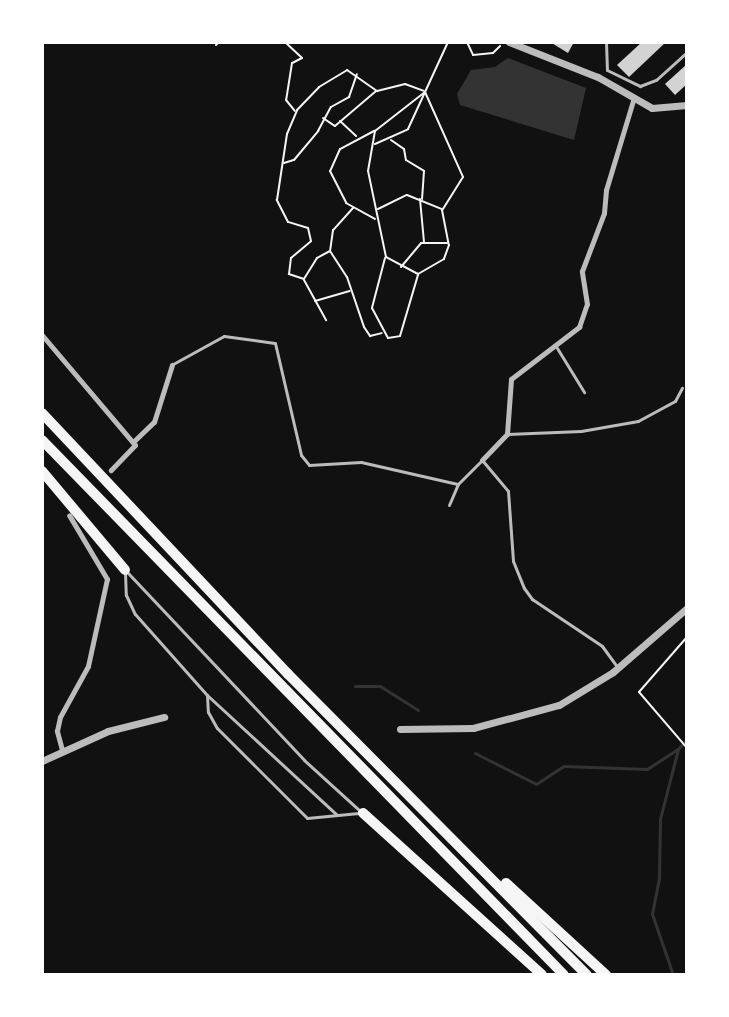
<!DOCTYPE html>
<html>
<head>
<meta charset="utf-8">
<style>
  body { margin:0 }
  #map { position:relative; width:729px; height:1017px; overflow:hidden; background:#111; font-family:Quicksand,sans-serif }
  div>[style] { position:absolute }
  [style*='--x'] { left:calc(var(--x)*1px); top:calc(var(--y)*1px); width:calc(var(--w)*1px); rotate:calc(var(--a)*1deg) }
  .water>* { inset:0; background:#333 }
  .stream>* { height:3px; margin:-1.5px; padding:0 1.5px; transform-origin:1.5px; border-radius:1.5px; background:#333 }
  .building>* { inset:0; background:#d3d3d3 }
  .path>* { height:2px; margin:-1px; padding:0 1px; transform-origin:1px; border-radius:1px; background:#f5f5f5 }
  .service>* { height:3px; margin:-1.5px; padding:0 1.5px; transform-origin:1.5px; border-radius:1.5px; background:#bcbcbc }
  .minor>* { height:5px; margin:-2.5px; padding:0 2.5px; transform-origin:2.5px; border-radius:2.5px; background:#bcbcbc }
  .tertiary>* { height:7px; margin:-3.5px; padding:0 3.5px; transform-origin:3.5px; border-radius:3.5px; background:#bcbcbc }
  .motorway>* { height:10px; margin:-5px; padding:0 5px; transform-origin:5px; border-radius:5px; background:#f5f5f5 }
  span { translate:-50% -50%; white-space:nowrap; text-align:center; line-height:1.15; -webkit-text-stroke:8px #fff; paint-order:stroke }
  .frame { position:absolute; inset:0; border:44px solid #fff; pointer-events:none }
</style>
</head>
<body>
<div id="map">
  <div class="water">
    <div style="clip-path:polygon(508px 58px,586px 88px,574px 140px,460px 105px,457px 94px,471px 70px,495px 67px)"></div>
  </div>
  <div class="stream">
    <div style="--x:355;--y:686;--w:25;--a:0"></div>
    <div style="--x:380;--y:686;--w:45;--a:32.3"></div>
    <div style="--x:475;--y:753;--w:68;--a:26.9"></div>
    <div style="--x:536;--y:784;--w:33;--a:-33"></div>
    <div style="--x:564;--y:766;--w:83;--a:2.1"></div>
    <div style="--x:647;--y:769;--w:37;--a:-33"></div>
    <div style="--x:672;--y:972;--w:61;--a:-109"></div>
    <div style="--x:652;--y:914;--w:38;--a:-79"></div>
    <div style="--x:659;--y:877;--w:58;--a:-89"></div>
    <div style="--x:660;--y:819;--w:72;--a:-75.6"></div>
    <div style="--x:678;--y:749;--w:13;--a:-48"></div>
  </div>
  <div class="building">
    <div style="clip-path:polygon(550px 42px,574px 42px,568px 53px)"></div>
    <div style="clip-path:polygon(642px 42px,666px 42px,629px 77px,617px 65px)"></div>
    <div style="clip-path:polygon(687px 64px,687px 84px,675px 95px,665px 84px)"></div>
  </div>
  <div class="path">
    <div style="--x:285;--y:42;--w:23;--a:43"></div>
    <div style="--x:302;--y:58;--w:11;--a:153"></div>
    <div style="--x:292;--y:63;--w:37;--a:99"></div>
    <div style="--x:286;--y:100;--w:14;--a:51"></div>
    <div style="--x:467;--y:42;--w:14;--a:65"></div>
    <div style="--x:473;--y:55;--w:20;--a:-6"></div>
    <div style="--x:493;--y:53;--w:10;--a:-45"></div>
    <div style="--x:216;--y:45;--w:4;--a:-45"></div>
    <div style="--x:425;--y:92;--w:93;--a:65.9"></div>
    <div style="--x:463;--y:177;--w:39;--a:122"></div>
    <div style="--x:442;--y:210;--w:36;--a:79"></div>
    <div style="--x:449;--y:245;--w:15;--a:110"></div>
    <div style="--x:444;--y:259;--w:30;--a:150"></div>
    <div style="--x:418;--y:274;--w:36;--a:-152"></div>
    <div style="--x:386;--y:257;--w:88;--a:-101.8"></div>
    <div style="--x:368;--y:171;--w:41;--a:-80.1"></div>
    <div style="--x:375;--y:131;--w:63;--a:-38"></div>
    <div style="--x:323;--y:118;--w:14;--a:34"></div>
    <div style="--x:335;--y:126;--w:54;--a:-40.5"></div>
    <div style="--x:340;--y:121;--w:22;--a:43"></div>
    <div style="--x:374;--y:131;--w:38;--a:152"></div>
    <div style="--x:340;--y:149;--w:24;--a:114"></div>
    <div style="--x:330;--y:171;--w:36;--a:63"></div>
    <div style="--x:346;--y:203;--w:33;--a:29"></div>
    <div style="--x:391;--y:140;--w:16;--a:35"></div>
    <div style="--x:404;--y:149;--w:11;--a:80"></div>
    <div style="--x:406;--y:160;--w:21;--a:31"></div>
    <div style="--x:424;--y:171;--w:28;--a:94"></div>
    <div style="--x:375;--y:144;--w:36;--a:-24"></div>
    <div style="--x:408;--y:129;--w:96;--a:-65.3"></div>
    <div style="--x:284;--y:163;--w:10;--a:-17"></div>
    <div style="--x:294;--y:160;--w:38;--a:-50"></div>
    <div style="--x:318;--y:131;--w:27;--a:-62"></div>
    <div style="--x:331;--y:107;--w:21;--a:-29"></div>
    <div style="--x:349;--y:97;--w:24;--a:-71"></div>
    <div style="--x:420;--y:199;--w:43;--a:84.7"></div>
    <div style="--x:353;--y:208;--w:30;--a:132"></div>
    <div style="--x:333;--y:230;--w:21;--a:98"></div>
    <div style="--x:330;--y:251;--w:31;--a:57"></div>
    <div style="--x:347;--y:277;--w:53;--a:71.2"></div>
    <div style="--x:364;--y:327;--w:11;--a:56"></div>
    <div style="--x:370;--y:336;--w:12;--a:-14"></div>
    <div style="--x:378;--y:209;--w:32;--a:-26"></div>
    <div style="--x:407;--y:195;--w:37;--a:22"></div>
    <div style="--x:330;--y:251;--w:15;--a:152"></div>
    <div style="--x:317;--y:258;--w:25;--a:122"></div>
    <div style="--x:304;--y:279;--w:16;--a:-162"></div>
    <div style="--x:289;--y:274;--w:16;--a:-83"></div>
    <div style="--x:291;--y:258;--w:26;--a:-40"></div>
    <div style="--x:311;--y:241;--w:13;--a:-103"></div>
    <div style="--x:308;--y:228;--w:21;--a:-163"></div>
    <div style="--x:288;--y:222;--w:25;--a:-117"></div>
    <div style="--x:277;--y:200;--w:67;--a:-81.4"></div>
    <div style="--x:287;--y:134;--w:26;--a:-67"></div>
    <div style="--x:297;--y:110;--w:32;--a:-46"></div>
    <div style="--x:319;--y:87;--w:33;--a:-31"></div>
    <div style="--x:347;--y:70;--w:37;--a:35"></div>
    <div style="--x:377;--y:91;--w:29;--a:-14"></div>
    <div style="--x:405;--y:84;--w:20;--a:20"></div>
    <div style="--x:385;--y:258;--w:52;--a:104.6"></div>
    <div style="--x:372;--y:308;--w:34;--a:62"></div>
    <div style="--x:388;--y:338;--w:12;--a:-9"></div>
    <div style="--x:400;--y:336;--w:64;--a:-73.6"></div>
    <div style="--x:401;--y:267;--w:31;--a:-50"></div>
    <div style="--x:421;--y:243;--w:26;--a:0"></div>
    <div style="--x:304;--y:280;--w:46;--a:61.2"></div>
    <div style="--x:315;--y:301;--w:36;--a:-16"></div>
    <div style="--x:687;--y:637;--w:73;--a:131.1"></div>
    <div style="--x:639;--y:692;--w:74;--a:49.4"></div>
  </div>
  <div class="service">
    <div style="--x:606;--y:42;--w:28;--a:88"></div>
    <div style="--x:607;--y:70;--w:37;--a:26"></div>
    <div style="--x:640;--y:86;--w:17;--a:-21"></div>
    <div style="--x:656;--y:80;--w:42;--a:-42.1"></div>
    <div style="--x:557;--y:348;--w:52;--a:58.5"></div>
    <div style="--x:173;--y:364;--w:58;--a:-28.8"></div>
    <div style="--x:224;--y:336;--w:51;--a:7.8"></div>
    <div style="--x:275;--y:343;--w:115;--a:76.9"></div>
    <div style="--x:301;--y:455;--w:13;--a:51"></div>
    <div style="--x:309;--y:465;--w:52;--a:-3.3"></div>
    <div style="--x:361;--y:462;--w:99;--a:12.8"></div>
    <div style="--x:507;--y:434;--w:74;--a:-2.3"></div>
    <div style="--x:581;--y:431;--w:58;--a:-10"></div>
    <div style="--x:638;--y:421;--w:42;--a:-28.4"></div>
    <div style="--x:675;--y:401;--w:15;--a:-62"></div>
    <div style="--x:449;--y:505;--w:23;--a:-67"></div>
    <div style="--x:458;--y:484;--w:34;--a:-45"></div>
    <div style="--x:482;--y:460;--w:40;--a:50"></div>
    <div style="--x:508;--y:491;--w:70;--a:85.9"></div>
    <div style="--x:513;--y:561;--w:29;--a:68"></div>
    <div style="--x:524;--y:588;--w:14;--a:54"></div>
    <div style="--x:532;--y:599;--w:84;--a:33.9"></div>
    <div style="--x:602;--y:646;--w:24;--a:54"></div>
    <div style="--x:125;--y:572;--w:23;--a:88"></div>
    <div style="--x:126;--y:595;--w:21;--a:65"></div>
    <div style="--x:135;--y:614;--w:108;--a:48.4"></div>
    <div style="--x:207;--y:695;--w:17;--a:87"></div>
    <div style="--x:208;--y:712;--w:18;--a:61"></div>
    <div style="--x:217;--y:728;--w:127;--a:45"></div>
    <div style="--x:307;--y:818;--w:52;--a:-5.5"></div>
    <div style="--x:128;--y:573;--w:257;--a:46.7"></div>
    <div style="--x:304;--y:760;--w:76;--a:42.3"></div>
    <div style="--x:207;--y:695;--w:176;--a:42.7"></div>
  </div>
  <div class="minor">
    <div style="--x:42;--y:335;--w:144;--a:49.8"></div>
    <div style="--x:135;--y:445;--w:35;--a:134"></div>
    <div style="--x:133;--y:442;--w:29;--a:-44"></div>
    <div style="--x:154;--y:422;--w:60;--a:-72.5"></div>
    <div style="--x:482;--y:460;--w:36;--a:-46"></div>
    <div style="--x:507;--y:434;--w:55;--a:-85.8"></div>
    <div style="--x:511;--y:379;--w:86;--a:-37.4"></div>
    <div style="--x:579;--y:327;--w:24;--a:-71"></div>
    <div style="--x:587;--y:304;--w:33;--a:-99"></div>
    <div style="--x:582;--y:271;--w:62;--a:-69.2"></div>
    <div style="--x:604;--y:213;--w:23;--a:-85"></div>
    <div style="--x:606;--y:190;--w:97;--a:-73.2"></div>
    <div style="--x:62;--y:750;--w:20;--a:-105"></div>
    <div style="--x:57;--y:731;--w:14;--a:-78"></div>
    <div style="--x:60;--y:717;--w:58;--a:-61.2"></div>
    <div style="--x:88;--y:666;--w:89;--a:-77.7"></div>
    <div style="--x:107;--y:579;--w:74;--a:-120.7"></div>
  </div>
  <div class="tertiary">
    <div style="--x:509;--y:42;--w:96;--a:21.5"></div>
    <div style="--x:598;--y:77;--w:62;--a:29.9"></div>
    <div style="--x:652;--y:108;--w:35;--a:-5"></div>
    <div style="--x:400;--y:729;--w:73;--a:-0.8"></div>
    <div style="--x:473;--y:728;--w:89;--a:-15"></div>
    <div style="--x:559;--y:705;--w:63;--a:-31.4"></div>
    <div style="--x:613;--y:672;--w:98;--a:-40.9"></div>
    <div style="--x:42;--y:761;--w:72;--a:-24.4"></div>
    <div style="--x:108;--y:731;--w:58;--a:-14"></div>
  </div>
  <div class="motorway">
    <div style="--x:42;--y:413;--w:359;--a:46.7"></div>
    <div style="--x:288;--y:674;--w:424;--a:45.2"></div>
    <div style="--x:42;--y:440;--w:747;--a:45.7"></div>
    <div style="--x:42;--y:471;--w:129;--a:50"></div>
    <div style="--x:363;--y:813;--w:241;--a:42.1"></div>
    <div style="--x:506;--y:883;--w:136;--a:42.6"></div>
  </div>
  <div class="frame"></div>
</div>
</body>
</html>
